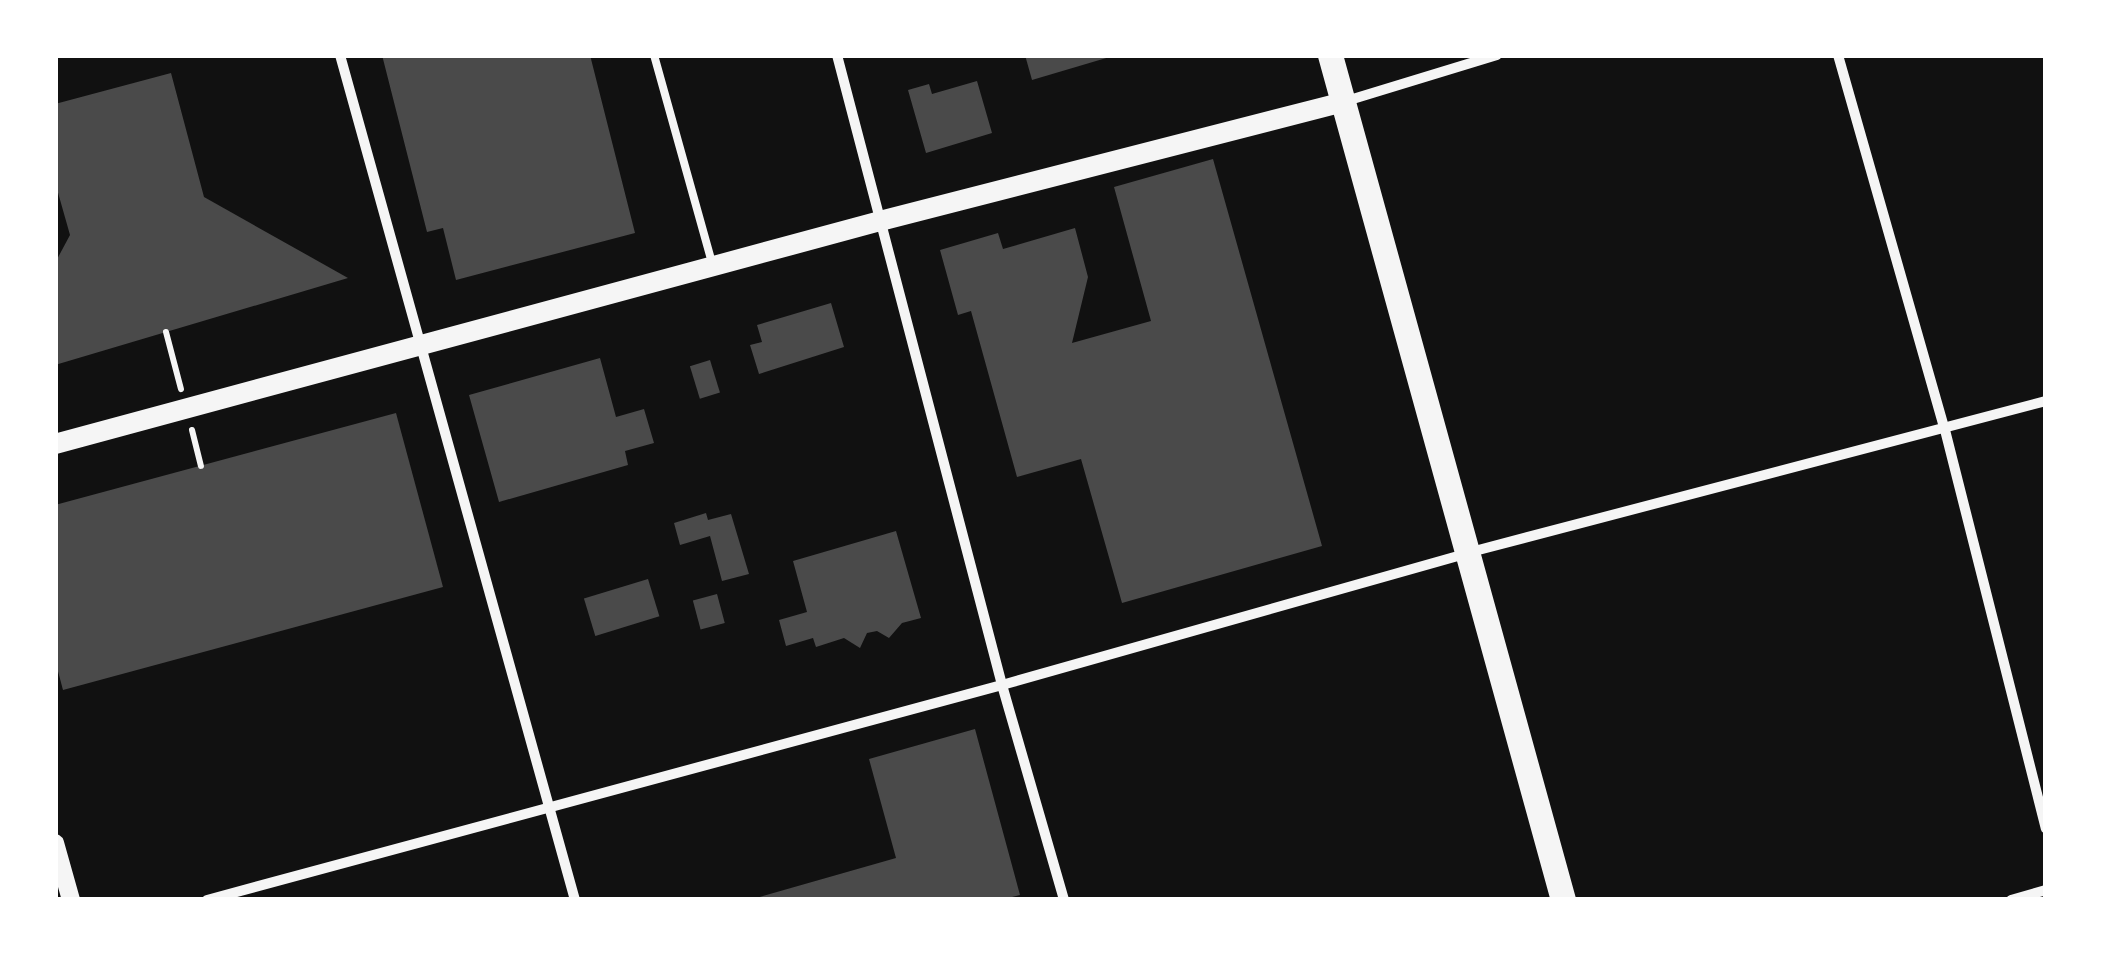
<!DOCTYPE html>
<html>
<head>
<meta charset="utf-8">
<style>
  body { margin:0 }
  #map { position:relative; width:2101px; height:955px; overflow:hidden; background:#111; font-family:"Archivo Narrow",sans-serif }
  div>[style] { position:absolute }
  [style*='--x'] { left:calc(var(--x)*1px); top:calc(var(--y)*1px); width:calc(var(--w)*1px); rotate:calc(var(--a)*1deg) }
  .building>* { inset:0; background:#4a4a4a; transform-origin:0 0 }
  .path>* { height:6px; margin:-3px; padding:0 3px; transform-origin:3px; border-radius:3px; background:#f5f5f5 }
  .service>* { height:8px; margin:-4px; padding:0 4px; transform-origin:4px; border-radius:4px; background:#f5f5f5 }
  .minor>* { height:10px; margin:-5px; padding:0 5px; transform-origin:5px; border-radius:5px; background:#f5f5f5 }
  .tertiary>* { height:18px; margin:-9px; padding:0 9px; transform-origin:9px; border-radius:9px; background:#f5f5f5 }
  .secondary>* { height:20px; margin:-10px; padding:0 10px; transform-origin:10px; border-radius:10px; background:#f5f5f5 }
  .primary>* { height:25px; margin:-12.5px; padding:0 12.5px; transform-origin:12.5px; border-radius:12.5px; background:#f5f5f5 }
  span { translate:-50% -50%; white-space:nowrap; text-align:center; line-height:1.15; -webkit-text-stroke:10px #fff; paint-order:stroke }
  .frame { position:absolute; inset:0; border:58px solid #fff; pointer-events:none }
</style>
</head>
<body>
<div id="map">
  <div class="building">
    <div style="clip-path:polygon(382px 55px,590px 55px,635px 233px,456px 280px,443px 228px,427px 232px)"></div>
    <div style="clip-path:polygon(1025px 55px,1113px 55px,1113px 56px,1032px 80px)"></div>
    <div style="clip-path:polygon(171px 73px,204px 197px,348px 278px,55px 365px,55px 263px,70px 235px,55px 182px,55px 104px)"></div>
    <div style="clip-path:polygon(977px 81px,992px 133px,926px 153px,908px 90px,929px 84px,932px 94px)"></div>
    <div style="clip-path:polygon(1213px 159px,1322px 546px,1122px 603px,1081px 459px,1017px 477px,971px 311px,958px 315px,940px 250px,998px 233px,1003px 249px,1075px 228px,1088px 277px,1072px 343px,1151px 321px,1114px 187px)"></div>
    <div style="clip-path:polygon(831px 303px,844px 347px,759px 374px,750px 345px,762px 342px,757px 325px)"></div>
    <div style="clip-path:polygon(600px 358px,616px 417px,644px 409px,654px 443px,625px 451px,628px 465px,499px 502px,469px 395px)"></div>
    <div style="left:710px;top:360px;width:34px;height:21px;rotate:73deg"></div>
    <div style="clip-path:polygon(396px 413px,443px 587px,63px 690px,55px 660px,55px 505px)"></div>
    <div style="clip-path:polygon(706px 513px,708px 520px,731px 514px,749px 574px,722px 581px,710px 536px,680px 545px,674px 523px)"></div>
    <div style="clip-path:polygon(896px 531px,921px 618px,902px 623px,889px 638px,877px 631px,867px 633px,860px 648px,844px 638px,816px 647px,813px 638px,786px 646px,779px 620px,807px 612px,793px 561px)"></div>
    <div style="left:648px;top:579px;width:39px;height:67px;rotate:73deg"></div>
    <div style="left:717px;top:594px;width:30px;height:25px;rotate:75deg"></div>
    <div style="clip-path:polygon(975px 729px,1020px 895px,1000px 900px,749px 900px,896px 858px,869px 759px)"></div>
  </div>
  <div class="path">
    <div style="--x:166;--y:332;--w:59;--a:75.3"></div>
    <div style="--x:192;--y:430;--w:37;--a:76"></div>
  </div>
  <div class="service">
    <div style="--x:654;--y:55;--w:216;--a:74.4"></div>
  </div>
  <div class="minor">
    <div style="--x:340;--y:55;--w:877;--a:74.46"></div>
    <div style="--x:837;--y:55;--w:651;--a:75.32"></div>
    <div style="--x:1002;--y:685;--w:224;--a:73.9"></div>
    <div style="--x:1838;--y:55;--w:390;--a:74.1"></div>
    <div style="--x:1945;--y:430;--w:411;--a:75.8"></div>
    <div style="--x:1343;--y:102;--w:161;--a:-17"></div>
    <div style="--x:207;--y:900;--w:824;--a:-15.13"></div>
    <div style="--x:1002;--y:685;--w:483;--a:-15.8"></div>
    <div style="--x:1467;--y:553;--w:599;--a:-14.71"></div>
    <div style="--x:2011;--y:900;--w:36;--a:-16"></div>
  </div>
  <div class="tertiary">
    <div style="--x:55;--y:843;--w:59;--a:74.3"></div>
  </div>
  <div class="secondary">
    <div style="--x:55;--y:444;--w:859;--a:-15.12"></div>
    <div style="--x:884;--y:220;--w:473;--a:-14.4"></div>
  </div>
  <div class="primary">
    <div style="--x:1330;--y:55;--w:877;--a:74.58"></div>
  </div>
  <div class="frame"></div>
</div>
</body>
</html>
